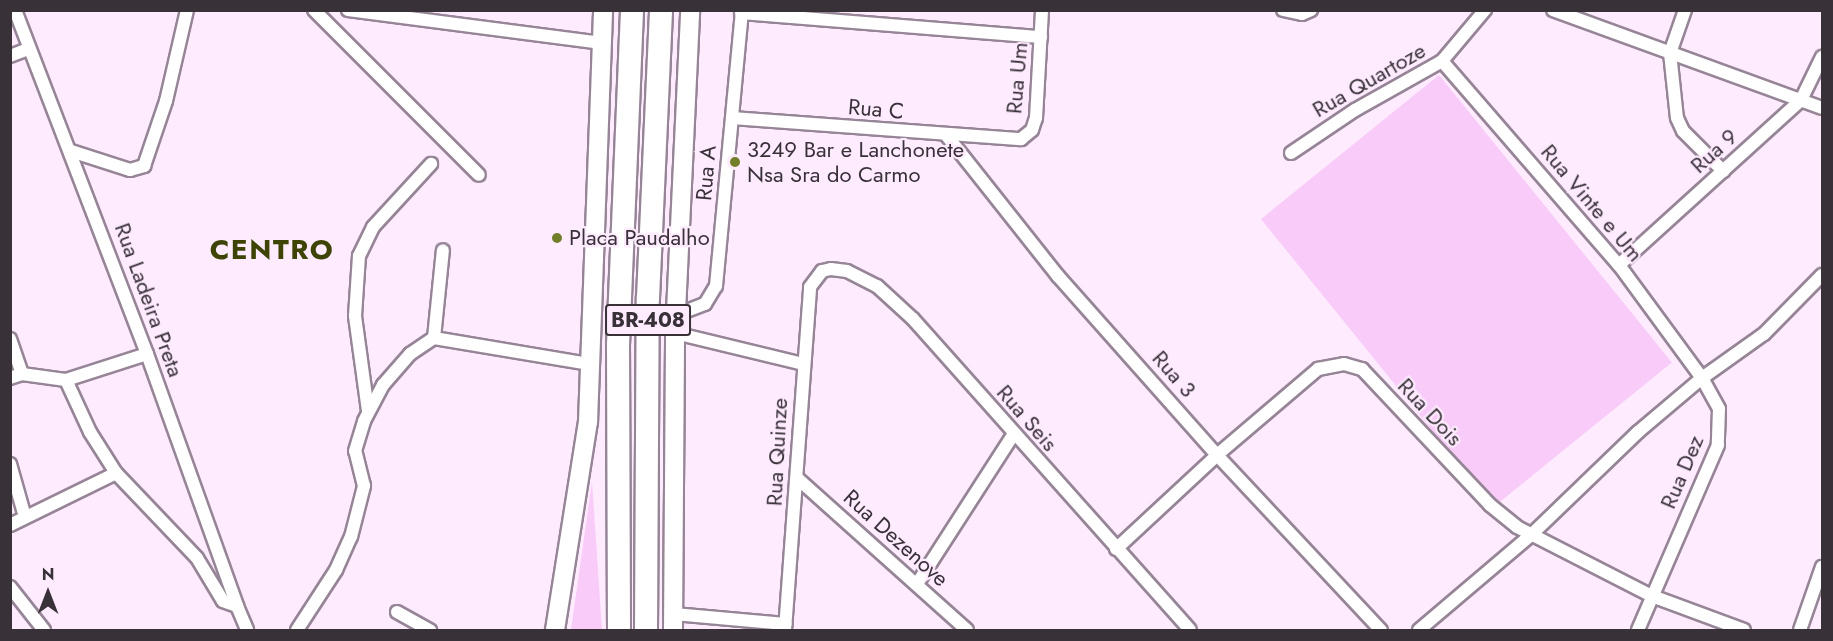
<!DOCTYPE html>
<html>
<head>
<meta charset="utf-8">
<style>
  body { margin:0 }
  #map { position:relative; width:1833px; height:641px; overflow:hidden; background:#feebfe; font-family:Jost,sans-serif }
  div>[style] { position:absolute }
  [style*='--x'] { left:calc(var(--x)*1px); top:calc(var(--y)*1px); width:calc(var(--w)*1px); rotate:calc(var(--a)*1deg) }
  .green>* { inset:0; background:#f8cbf8; transform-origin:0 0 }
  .roads { filter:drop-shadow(2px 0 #968596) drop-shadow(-2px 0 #968596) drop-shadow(0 2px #968596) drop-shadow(0 -2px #968596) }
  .street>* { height:12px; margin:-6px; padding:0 6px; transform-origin:6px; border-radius:6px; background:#fff }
  .secondary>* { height:18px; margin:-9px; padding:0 9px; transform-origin:9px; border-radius:9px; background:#fff }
  .highway>* { height:22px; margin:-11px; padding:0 11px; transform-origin:11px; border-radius:11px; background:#fff }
  .dots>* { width:16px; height:16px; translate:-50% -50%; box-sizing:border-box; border:3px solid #feebfe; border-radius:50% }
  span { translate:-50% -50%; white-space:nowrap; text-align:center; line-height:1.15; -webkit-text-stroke:4.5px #feebfe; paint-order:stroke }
  .shield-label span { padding:2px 4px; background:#feebfe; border:2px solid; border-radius:4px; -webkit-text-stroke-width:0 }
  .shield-label { font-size:21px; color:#383138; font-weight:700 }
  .street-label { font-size:22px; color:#383138 }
  .poi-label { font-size:22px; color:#383138 }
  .left { translate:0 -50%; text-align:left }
  .district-label { font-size:28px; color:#3d4405; font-weight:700; letter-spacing:1.5px }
  .frame { position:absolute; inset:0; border:12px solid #383138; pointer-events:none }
  .north { position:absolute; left:18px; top:563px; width:60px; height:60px; -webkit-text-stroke:4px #feebfe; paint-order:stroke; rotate:0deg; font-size:16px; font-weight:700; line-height:24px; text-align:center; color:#383138 }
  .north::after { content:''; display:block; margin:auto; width:21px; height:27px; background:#383138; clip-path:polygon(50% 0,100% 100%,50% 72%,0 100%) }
</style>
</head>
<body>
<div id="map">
  <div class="green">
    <div style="left:1439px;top:75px;width:370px;height:229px;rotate:51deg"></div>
    <div style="clip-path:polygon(592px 482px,602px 630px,571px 630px)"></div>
  </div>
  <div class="roads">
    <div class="street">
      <div style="--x:15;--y:10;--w:368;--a:69"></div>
      <div style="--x:147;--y:354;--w:268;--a:70.3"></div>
      <div style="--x:314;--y:10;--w:233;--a:45"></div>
      <div style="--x:348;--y:10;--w:256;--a:7.4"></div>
      <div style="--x:1283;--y:10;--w:19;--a:12"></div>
      <div style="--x:1302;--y:14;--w:10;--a:-24"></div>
      <div style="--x:1553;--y:10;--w:286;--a:20"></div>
      <div style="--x:1685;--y:10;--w:46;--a:109.2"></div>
      <div style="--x:1670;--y:53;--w:65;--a:83.9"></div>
      <div style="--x:1677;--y:118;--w:14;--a:65"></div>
      <div style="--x:1683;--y:131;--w:57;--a:45"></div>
      <div style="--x:741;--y:13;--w:301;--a:4.6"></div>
      <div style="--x:10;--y:56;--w:19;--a:-21"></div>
      <div style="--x:1442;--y:61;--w:270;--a:49.1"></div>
      <div style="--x:1619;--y:265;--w:140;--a:53.7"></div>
      <div style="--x:1702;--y:378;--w:35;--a:61"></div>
      <div style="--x:1719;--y:409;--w:36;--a:92"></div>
      <div style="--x:1718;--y:445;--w:202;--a:113.4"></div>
      <div style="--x:732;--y:118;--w:290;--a:4.2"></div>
      <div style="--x:1021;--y:139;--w:14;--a:-39"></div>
      <div style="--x:1032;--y:130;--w:13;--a:-72"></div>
      <div style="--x:1036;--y:118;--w:108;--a:-86.8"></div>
      <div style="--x:947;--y:136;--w:179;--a:51.6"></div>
      <div style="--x:1058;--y:276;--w:239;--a:48.4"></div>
      <div style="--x:1217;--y:455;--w:240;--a:46.9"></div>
      <div style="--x:71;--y:151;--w:62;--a:17.9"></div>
      <div style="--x:130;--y:170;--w:15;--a:-16"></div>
      <div style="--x:144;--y:166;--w:69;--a:-71.3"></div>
      <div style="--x:166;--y:101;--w:93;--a:-77"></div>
      <div style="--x:1291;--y:153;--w:77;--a:-33.9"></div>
      <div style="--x:1355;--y:110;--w:100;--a:-29.4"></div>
      <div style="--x:1442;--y:61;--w:67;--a:-49.9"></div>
      <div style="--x:1619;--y:265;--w:246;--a:-42.2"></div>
      <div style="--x:1801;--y:100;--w:48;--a:-64"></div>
      <div style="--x:676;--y:315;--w:31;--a:-21"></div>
      <div style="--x:705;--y:304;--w:21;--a:-59"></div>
      <div style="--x:716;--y:286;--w:277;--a:-84.6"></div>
      <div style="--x:675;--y:333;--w:132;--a:13.6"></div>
      <div style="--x:434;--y:338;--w:88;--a:-84.2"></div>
      <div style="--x:10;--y:339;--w:37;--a:71"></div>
      <div style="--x:22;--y:374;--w:13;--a:162"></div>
      <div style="--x:22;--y:374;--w:44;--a:7.8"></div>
      <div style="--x:66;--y:380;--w:85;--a:-17.8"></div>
      <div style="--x:66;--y:380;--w:57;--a:65.2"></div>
      <div style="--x:90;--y:432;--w:49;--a:57.6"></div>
      <div style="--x:116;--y:473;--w:117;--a:46.4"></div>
      <div style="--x:197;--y:558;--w:50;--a:58.8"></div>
      <div style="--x:223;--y:601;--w:15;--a:20"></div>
      <div style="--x:237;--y:606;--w:26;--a:67"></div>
      <div style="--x:368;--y:411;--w:96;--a:-97.8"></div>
      <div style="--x:355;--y:316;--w:60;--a:-86.2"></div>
      <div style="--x:359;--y:256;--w:32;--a:-64"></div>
      <div style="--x:373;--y:227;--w:86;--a:-47.4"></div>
      <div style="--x:10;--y:464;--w:55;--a:74.2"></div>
      <div style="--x:797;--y:478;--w:228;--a:41.8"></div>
      <div style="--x:10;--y:525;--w:118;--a:-26.1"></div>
      <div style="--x:1116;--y:549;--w:138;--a:-42.9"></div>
      <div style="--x:1217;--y:455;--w:133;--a:-40.4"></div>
      <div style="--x:1318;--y:369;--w:26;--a:-11"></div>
      <div style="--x:1344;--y:364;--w:19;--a:16"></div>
      <div style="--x:1362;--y:369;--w:187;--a:46.7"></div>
      <div style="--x:1490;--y:505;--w:35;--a:39"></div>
      <div style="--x:1517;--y:527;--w:152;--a:27.1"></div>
      <div style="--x:1652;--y:596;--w:98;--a:20.3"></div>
      <div style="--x:917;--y:584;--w:177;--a:-57.2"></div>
      <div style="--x:10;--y:587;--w:55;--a:51.7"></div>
      <div style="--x:397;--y:612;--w:38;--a:29"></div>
      <div style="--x:674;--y:614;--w:112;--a:5.1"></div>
      <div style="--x:297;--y:630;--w:72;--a:-57"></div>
      <div style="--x:336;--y:570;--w:36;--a:-66"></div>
      <div style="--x:351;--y:537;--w:53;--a:-75.7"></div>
      <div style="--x:364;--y:486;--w:36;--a:-104"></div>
      <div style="--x:355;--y:451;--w:31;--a:-73"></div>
      <div style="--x:364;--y:421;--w:41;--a:-62.2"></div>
      <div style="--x:383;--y:385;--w:41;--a:-48.9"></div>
      <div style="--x:410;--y:354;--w:29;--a:-34"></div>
      <div style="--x:434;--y:338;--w:158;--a:9.5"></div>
      <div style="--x:785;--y:630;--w:344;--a:-85.8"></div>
      <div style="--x:810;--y:287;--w:20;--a:-53"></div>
      <div style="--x:822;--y:271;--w:9;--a:-13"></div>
      <div style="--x:831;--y:269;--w:16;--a:7"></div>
      <div style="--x:847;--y:271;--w:34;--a:27"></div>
      <div style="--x:877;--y:286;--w:49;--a:42.5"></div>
      <div style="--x:913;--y:319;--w:416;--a:48.3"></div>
      <div style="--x:1419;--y:630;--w:147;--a:-40.3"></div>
      <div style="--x:1531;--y:535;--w:149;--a:-43.9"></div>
      <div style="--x:1638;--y:432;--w:84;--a:-40.2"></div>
      <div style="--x:1702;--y:378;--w:76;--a:-35.4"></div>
      <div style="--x:1764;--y:334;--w:83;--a:-45.5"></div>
      <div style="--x:1800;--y:630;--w:67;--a:-70.8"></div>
    </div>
    <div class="secondary">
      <div style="--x:555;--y:630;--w:211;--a:-81"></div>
      <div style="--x:588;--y:422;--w:412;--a:-87.9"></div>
      <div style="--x:673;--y:630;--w:297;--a:-89.6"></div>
      <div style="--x:675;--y:333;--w:323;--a:-87.3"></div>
    </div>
    <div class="highway">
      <div style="--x:619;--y:630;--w:285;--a:-90.2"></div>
      <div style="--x:618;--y:345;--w:335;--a:-87.6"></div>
      <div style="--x:646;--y:630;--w:332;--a:-89.7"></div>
      <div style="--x:648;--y:298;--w:288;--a:-87.4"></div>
    </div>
  </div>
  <div class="dots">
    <div style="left:735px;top:162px;background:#737e2a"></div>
    <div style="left:557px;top:238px;background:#737e2a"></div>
  </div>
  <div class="shield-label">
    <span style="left:648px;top:320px">BR-408</span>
  </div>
  <div class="street-label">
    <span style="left:1017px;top:78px;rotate:-85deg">Rua Um</span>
    <span style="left:1369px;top:80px;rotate:-30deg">Rua Quartoze</span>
    <span style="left:876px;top:109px;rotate:5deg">Rua C</span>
    <span style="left:1714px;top:151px;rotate:-42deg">Rua 9</span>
    <span style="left:706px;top:173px;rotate:-85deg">Rua A</span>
    <span style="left:1592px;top:203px;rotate:50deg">Rua Vinte e Um</span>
    <span style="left:149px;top:300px;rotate:70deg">Rua Ladeira Preta</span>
    <span style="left:1174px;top:374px;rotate:49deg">Rua 3</span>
    <span style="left:1430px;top:412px;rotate:47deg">Rua Dois</span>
    <span style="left:1027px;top:418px;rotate:49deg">Rua Seis</span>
    <span style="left:777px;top:452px;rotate:-87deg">Rua Quinze</span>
    <span style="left:1682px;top:472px;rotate:-67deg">Rua Dez</span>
    <span style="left:896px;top:538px;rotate:42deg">Rua Dezenove</span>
  </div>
  <div class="poi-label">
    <span class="left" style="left:747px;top:162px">3249 Bar e Lanchonete<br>Nsa Sra do Carmo</span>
    <span class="left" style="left:569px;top:238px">Placa Paudalho</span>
  </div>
  <div class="district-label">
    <span style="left:272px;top:250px">CENTRO</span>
  </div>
  <div class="frame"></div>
  <div class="north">N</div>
</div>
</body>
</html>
